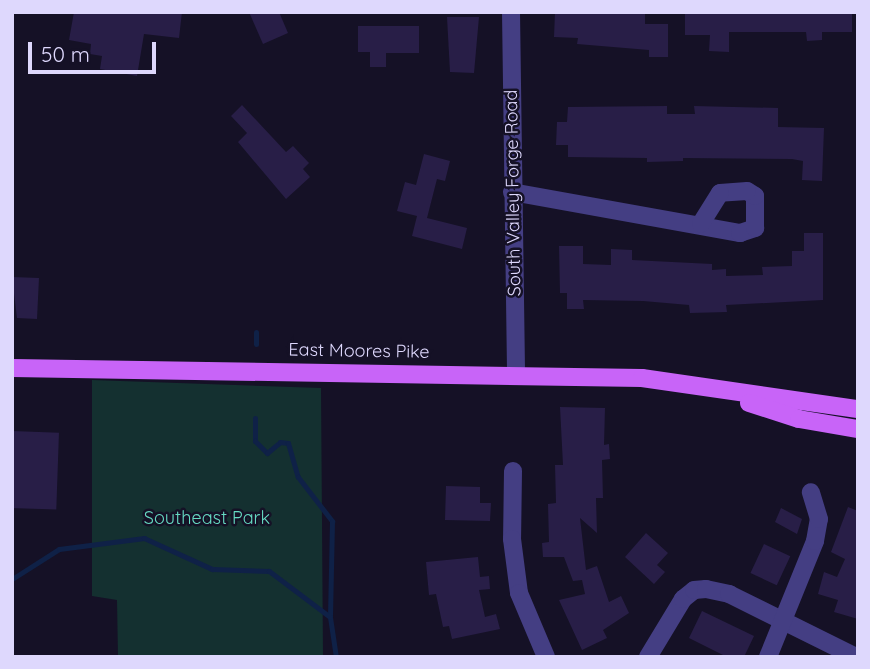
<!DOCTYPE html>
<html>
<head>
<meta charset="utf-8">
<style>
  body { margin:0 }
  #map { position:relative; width:870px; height:669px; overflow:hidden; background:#151126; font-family:Quicksand,sans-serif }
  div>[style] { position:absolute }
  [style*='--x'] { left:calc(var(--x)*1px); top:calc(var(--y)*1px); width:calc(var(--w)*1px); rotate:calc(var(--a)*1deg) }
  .green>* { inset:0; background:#143030 }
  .stream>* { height:5px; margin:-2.5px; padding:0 2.5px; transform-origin:2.5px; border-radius:2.5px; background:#0f2147 }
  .building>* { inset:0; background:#281e47; transform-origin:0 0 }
  .minor>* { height:18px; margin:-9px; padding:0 9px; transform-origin:9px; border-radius:9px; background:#443e83 }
  .major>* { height:18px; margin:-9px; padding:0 9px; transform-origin:9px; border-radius:9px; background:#c864f8 }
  span { translate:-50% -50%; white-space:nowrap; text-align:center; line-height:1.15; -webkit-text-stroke:5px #151126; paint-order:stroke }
  .street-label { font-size:18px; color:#ded8fd }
  .park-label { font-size:18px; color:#66dbc3 }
  .frame { position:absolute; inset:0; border:14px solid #ded8fd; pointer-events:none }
  .scale { position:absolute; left:28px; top:42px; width:128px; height:32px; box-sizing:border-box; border:4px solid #ded8fd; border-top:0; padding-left:9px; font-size:21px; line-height:24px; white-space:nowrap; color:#ded8fd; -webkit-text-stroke:5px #151126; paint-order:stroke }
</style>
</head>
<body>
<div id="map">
  <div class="green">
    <div style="clip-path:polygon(92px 380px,321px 388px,323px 657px,118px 657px,117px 600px,92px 596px)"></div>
  </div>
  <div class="stream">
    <div style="--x:256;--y:344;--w:12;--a:-90"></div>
    <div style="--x:255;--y:418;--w:23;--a:90"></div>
    <div style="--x:255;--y:441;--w:17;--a:45"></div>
    <div style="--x:267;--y:453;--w:17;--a:-40"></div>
    <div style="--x:280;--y:442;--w:8;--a:7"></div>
    <div style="--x:288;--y:443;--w:35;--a:74"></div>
    <div style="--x:298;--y:477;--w:56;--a:52.3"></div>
    <div style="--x:332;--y:521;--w:96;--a:91.2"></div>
    <div style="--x:330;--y:617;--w:40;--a:81.5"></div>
    <div style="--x:12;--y:579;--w:56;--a:-32.6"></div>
    <div style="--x:59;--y:549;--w:86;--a:-7.4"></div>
    <div style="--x:144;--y:538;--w:75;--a:24.5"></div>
    <div style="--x:212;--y:569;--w:57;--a:2"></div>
    <div style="--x:269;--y:571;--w:76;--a:37"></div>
  </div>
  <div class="building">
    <div style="clip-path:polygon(74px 12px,182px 12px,179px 38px,144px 34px,137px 76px,100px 69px,102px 56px,90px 54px,91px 44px,69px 40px)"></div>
    <div style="clip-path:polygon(249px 12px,279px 12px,288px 33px,263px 44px)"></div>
    <div style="clip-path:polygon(555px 12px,645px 12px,645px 24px,668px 24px,668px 57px,649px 57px,649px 50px,577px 44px,578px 38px,554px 37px)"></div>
    <div style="clip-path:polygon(852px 12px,852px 32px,822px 32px,822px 40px,807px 41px,806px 32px,729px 32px,729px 52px,709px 51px,710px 35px,685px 35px,685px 13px)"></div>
    <div style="clip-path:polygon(447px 17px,479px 17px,474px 73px,450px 72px)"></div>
    <div style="clip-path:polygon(358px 26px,419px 26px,419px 53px,386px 53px,386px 67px,370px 67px,370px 52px,358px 52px)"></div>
    <div style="clip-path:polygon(242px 105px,286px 152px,293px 146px,309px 163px,303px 169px,310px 177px,286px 199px,238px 142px,247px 133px,231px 116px)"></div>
    <div style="clip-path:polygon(667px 106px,667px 114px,695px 114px,694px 106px,778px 108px,778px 127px,824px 128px,822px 181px,802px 180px,803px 161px,792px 159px,683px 158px,683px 161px,647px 162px,647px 158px,568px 157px,568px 145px,556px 145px,557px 122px,567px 122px,568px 107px)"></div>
    <div style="clip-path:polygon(424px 154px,450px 161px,445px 181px,437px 179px,427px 218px,467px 228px,462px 249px,412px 236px,417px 216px,397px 211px,405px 182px,416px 185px)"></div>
    <div style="clip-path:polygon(804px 233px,823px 233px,823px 300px,726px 305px,727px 312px,690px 313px,689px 305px,643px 301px,583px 300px,584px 309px,567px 309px,567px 293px,560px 293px,559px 246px,583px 246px,583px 264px,611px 265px,611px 249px,632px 250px,632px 260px,712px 264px,712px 270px,726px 269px,726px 276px,763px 275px,762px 267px,792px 266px,792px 251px,804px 251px)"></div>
    <div style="clip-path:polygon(12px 277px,39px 278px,37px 319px,17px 318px)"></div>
    <div style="clip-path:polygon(560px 407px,605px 408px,604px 445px,609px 444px,610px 459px,602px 460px,603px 498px,596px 498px,597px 533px,580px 518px,586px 570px,597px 566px,609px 602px,621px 596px,629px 613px,603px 630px,607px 638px,582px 650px,559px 600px,585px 594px,582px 580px,573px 581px,564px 557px,543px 557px,542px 543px,549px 542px,548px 504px,556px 503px,555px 465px,563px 465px)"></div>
    <div style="left:12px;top:431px;width:47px;height:77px;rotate:2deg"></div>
    <div style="clip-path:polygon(446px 486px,480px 487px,480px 503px,491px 503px,490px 521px,445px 520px)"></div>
    <div style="clip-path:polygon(848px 507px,858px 511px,858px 619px,834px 612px,838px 600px,818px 594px,824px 572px,837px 577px,845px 559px,831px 552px)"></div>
    <div style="clip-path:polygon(781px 508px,802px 519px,797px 534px,775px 522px)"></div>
    <div style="clip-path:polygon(646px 533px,668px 553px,657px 565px,665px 572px,654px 584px,625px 557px)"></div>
    <div style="left:764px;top:544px;width:29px;height:32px;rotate:25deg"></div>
    <div style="clip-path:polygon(478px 557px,480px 577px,489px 576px,490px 589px,479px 590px,485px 617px,496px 614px,500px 629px,452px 639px,449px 626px,443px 627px,436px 594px,429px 595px,426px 562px)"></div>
    <div style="clip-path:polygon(702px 611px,754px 636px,744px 657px,727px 657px,689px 638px)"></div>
  </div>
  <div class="minor">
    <div style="--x:511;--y:12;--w:362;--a:89.2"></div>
    <div style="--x:512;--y:192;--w:232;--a:10.2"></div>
    <div style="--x:740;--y:233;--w:16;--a:-18"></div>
    <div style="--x:755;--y:228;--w:32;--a:-90"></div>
    <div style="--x:755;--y:196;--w:9;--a:-148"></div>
    <div style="--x:747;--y:191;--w:27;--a:176"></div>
    <div style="--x:720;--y:193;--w:36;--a:122"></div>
    <div style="--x:513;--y:471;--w:68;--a:90.8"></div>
    <div style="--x:512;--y:539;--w:54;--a:82.6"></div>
    <div style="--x:519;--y:593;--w:69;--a:67.1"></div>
    <div style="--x:648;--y:657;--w:68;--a:-58.9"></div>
    <div style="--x:683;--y:599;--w:14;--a:-39"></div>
    <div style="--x:694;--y:590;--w:12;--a:-5"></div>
    <div style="--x:706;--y:589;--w:24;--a:12"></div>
    <div style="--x:729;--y:594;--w:142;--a:26.4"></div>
    <div style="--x:768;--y:657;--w:125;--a:-67.9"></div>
    <div style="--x:815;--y:541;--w:22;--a:-80"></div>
    <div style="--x:819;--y:519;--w:28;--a:-107"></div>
  </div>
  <div class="major">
    <div style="--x:12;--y:368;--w:630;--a:0.91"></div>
    <div style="--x:642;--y:378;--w:218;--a:8.2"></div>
    <div style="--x:749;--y:403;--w:52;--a:17.7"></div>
    <div style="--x:799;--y:419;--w:60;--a:9.6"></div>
  </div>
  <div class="street-label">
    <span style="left:513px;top:193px;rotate:-91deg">South Valley Forge Road</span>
    <span style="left:359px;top:351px;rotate:1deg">East Moores Pike</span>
  </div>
  <div class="park-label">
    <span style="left:207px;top:518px">Southeast Park</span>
  </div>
  <div class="frame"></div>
  <div class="scale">50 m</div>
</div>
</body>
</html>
